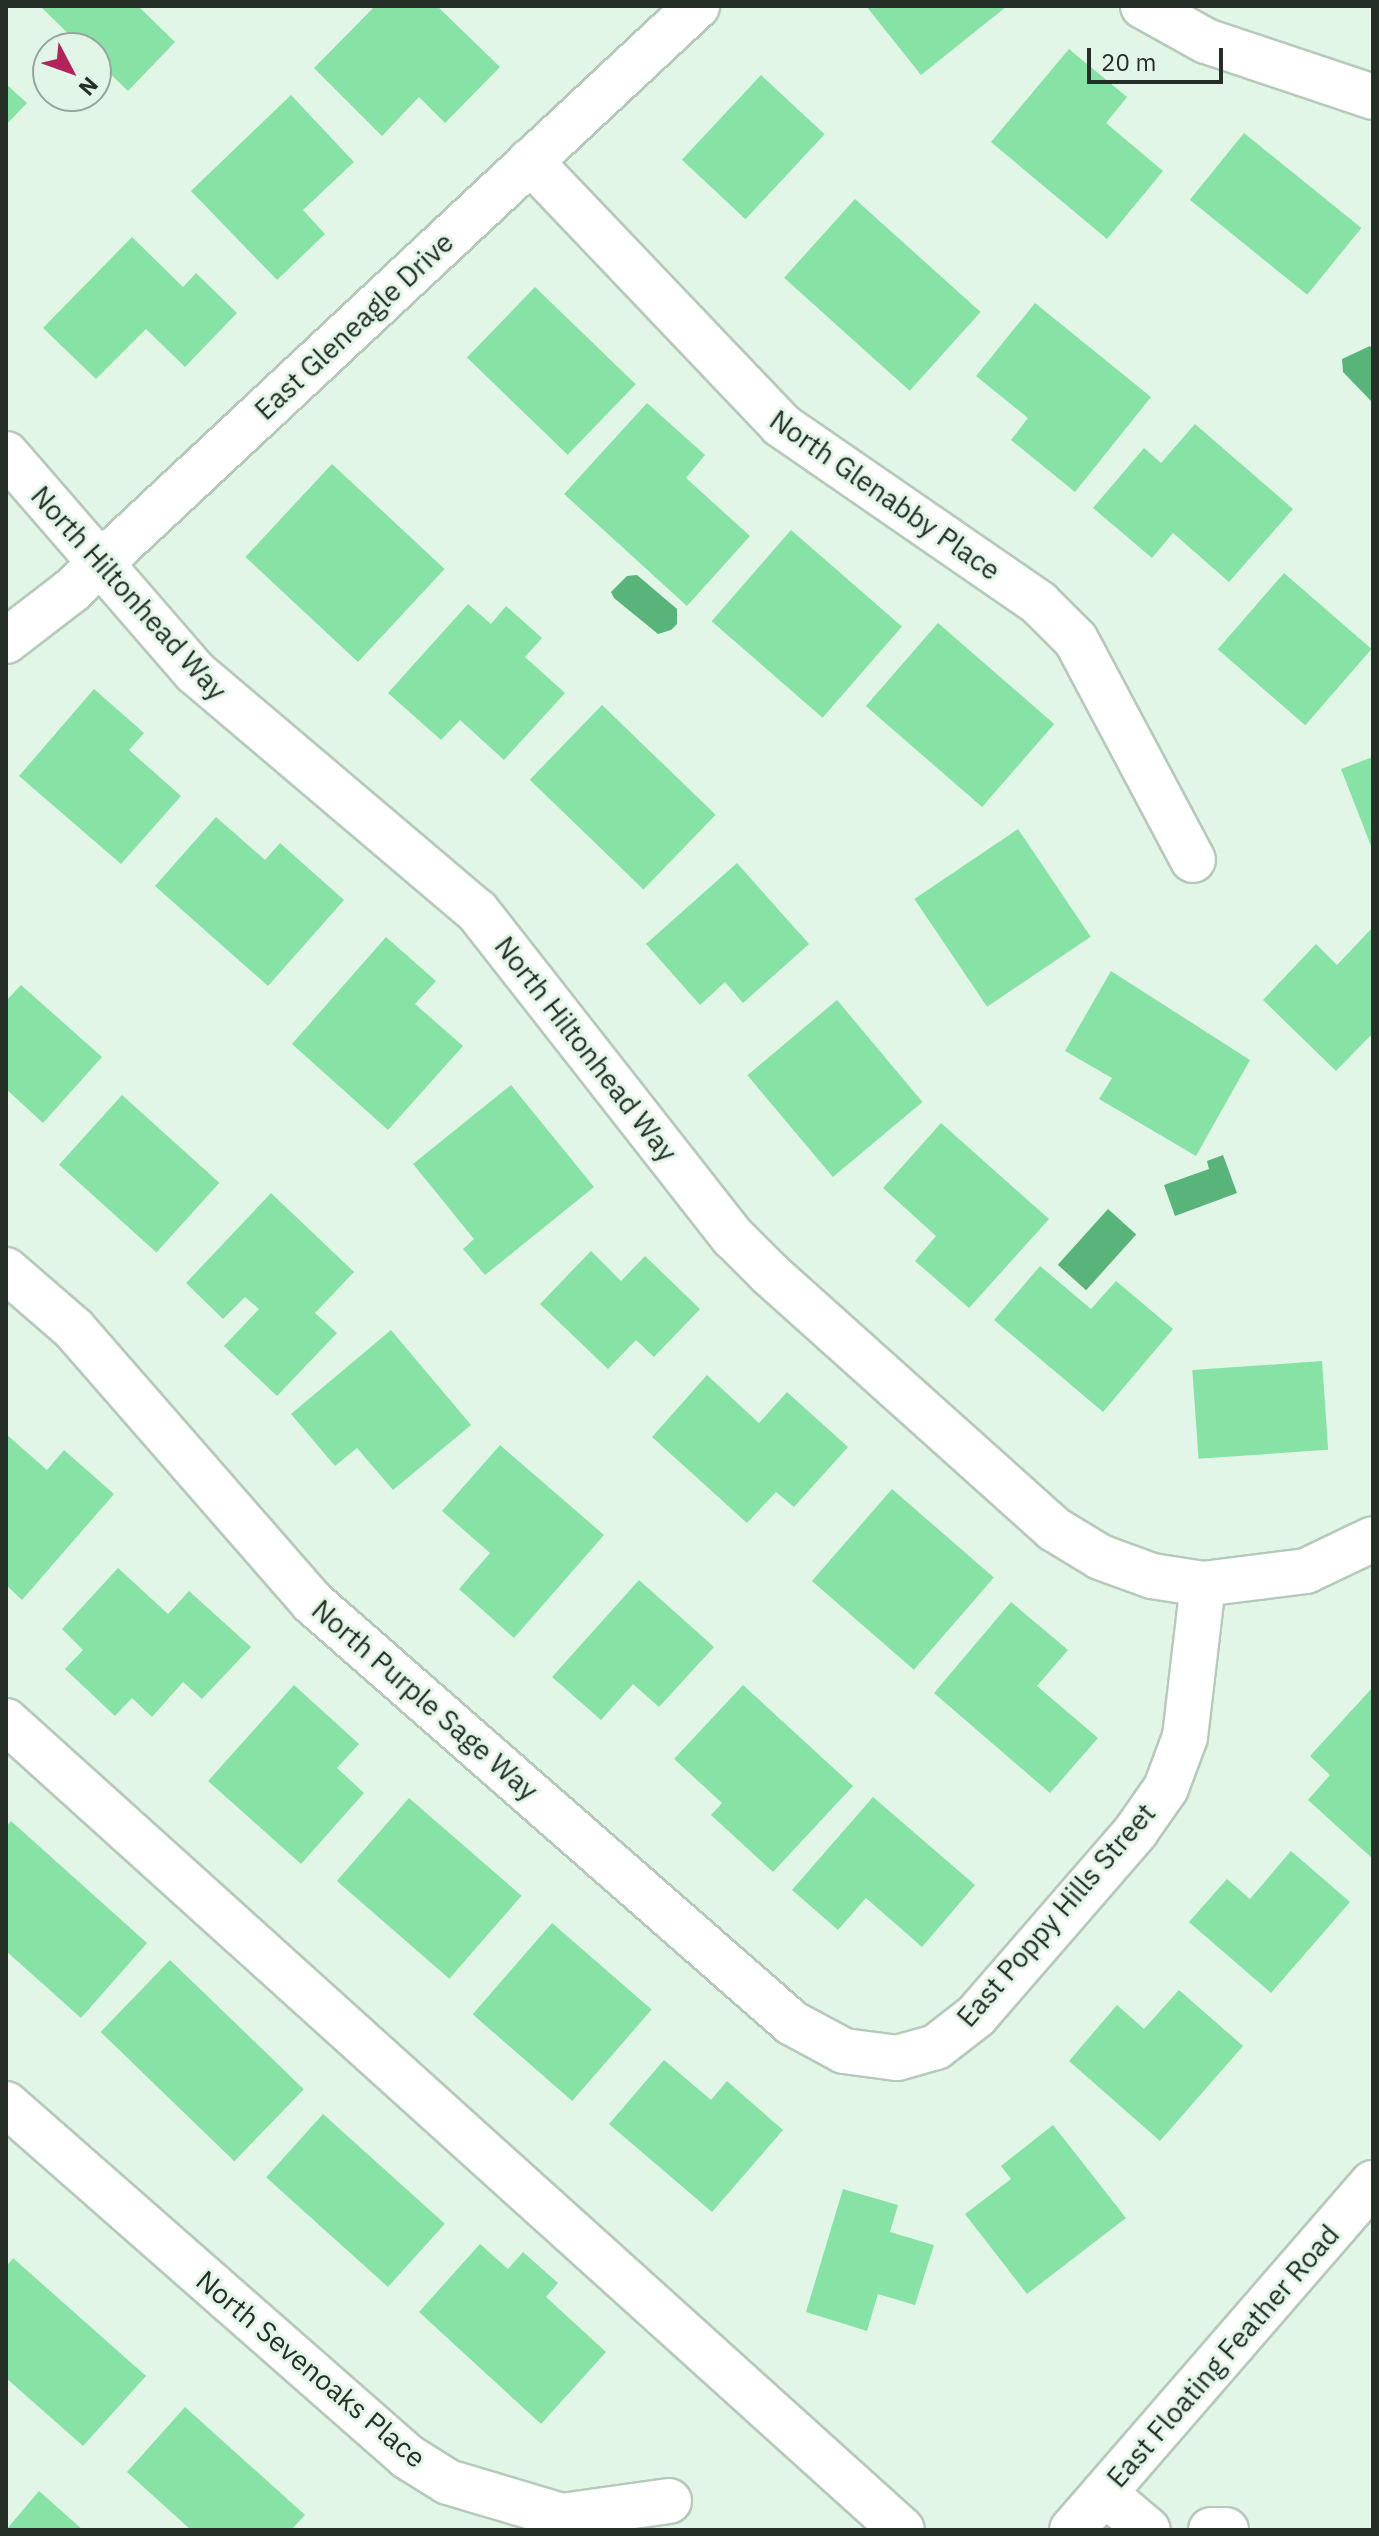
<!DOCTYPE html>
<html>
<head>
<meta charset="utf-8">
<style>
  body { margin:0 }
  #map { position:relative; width:1379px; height:2536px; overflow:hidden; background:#e2f6e7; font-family:"IBM Plex Sans",sans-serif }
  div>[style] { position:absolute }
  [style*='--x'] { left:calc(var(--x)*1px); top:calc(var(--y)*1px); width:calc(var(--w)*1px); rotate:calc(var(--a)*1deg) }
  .water>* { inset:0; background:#58b478; transform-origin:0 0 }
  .building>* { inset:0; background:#87e3a5; transform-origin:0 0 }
  .roads { filter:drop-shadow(2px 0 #b6cabb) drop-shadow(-2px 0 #b6cabb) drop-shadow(0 2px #b6cabb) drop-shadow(0 -2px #b6cabb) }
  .minor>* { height:44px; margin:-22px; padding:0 22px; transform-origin:22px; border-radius:22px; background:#fff }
  .major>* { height:44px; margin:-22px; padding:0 22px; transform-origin:22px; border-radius:22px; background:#fff }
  span { translate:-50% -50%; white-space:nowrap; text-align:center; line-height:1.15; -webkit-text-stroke:6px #e2f6e7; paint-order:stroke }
  .street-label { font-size:28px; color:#262e28 }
  .frame { position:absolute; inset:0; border:8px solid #262e28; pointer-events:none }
  .north { position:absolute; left:32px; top:32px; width:80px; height:80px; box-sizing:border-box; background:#e2f6e7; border:2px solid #97a69b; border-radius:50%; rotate:131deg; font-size:22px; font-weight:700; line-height:32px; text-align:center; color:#262e28 }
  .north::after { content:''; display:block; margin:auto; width:28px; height:36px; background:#b1235a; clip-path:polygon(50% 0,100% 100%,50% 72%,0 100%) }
  .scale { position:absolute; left:1087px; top:48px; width:136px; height:36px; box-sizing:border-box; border:4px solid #262e28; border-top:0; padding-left:10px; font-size:24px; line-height:28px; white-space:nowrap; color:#262e28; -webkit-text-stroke:6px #e2f6e7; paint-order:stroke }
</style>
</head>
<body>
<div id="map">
  <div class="water">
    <div style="clip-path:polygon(1370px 346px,1373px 350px,1373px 403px,1343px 372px,1342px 359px)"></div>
    <div style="clip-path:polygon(637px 575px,677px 609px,677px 624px,671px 630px,658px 634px,614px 598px,611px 592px,627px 576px)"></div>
    <div style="clip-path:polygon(1223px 1155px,1237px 1193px,1175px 1216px,1164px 1185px,1209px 1169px,1207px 1161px)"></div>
    <div style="left:1108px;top:1209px;width:38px;height:75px;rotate:42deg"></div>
  </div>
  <div class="building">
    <div style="clip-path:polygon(40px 6px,138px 6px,175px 42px,128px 91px,96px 60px,96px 48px,83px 48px)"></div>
    <div style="clip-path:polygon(375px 6px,437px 6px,500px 67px,445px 123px,419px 97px,382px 136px,314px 68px)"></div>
    <div style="clip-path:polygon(866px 6px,1007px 6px,921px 75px)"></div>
    <div style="clip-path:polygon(1069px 49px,1127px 97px,1106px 123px,1163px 171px,1107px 239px,991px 142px)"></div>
    <div style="left:761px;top:75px;width:87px;height:116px;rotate:43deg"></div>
    <div style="clip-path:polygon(6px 84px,27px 103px,6px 125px)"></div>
    <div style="clip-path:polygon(291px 95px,354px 162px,303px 210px,325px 234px,277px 280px,191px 191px)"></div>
    <div style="left:1244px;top:133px;width:151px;height:86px;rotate:39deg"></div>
    <div style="left:855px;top:199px;width:169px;height:106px;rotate:42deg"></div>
    <div style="clip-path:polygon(132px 237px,183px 287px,196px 273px,237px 313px,185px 367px,146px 329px,96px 379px,43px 328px)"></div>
    <div style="left:535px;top:287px;width:140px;height:98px;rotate:44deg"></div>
    <div style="clip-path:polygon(1035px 303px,1151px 397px,1075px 492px,1011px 440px,1028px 418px,976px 376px)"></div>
    <div style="clip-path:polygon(647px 403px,705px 455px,686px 478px,750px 536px,687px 606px,564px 494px)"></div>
    <div style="clip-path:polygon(1195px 424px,1293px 509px,1229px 582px,1173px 533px,1152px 558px,1093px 508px,1144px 448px,1161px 463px)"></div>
    <div style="left:332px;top:464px;width:154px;height:127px;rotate:43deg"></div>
    <div style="left:791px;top:530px;width:147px;height:121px;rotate:41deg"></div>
    <div style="left:1284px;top:573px;width:116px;height:101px;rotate:41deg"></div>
    <div style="clip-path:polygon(468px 604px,491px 624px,506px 606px,542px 638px,525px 657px,565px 693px,504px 760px,460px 720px,441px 740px,388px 693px)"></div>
    <div style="left:938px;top:623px;width:154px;height:110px;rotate:41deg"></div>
    <div style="clip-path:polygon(94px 689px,144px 733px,129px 750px,181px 796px,121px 864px,19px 776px)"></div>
    <div style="left:602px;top:705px;width:158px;height:104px;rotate:44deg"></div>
    <div style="clip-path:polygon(1373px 757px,1373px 851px,1341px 769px)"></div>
    <div style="clip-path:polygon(216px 817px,265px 860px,280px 843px,344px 900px,268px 986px,155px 886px)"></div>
    <div style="left:1018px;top:829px;width:130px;height:125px;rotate:56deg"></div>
    <div style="clip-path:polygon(737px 863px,809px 944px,743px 1003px,725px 982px,700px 1005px,646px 944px)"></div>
    <div style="clip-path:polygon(1373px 927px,1373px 1033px,1336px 1071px,1263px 1000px,1316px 944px,1337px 965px)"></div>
    <div style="clip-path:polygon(386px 937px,436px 981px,415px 1004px,463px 1046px,388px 1130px,292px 1044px)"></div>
    <div style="clip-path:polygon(1111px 971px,1250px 1060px,1196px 1156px,1099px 1099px,1112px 1078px,1065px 1051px)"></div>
    <div style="clip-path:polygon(21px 985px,102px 1057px,43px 1123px,6px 1089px,6px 1001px)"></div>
    <div style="left:837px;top:1000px;width:133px;height:117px;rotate:50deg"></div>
    <div style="clip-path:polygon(511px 1085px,594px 1187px,485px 1275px,463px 1249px,474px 1239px,413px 1164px)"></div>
    <div style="left:122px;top:1095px;width:131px;height:94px;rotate:42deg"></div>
    <div style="clip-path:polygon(941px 1123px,1049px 1219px,969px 1308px,915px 1261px,936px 1236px,883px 1188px)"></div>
    <div style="clip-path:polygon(271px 1193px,354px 1272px,315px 1313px,337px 1333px,277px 1396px,224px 1346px,259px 1309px,245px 1297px,223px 1319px,186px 1283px)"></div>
    <div style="clip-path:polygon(591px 1251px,621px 1281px,645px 1256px,700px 1309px,654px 1357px,636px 1340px,608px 1369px,540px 1304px)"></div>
    <div style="clip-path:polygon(1040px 1266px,1091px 1309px,1116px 1281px,1173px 1329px,1103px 1412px,994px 1320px)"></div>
    <div style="clip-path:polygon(391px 1330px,471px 1425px,393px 1490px,357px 1448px,335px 1466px,291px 1414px)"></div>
    <div style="left:1322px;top:1361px;width:89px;height:130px;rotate:86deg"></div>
    <div style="clip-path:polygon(707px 1375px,759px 1423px,787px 1392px,848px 1447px,794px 1507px,776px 1492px,747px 1523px,652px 1437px)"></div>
    <div style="clip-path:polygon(6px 1434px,47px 1470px,64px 1450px,114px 1494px,22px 1600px,6px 1585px)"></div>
    <div style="clip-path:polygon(500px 1445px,604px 1535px,514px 1638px,459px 1589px,490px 1553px,442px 1511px)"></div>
    <div style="left:892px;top:1489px;width:135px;height:122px;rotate:41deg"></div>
    <div style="clip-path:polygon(118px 1568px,168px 1614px,189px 1591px,251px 1647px,202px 1699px,183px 1682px,152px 1717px,132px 1698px,115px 1716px,65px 1669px,83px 1650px,62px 1629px)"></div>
    <div style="clip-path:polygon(639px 1580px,714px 1647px,659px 1707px,633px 1684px,601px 1720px,552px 1677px)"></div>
    <div style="clip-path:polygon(1011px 1602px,1068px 1650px,1037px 1686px,1098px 1738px,1050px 1793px,934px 1693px)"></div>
    <div style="clip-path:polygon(294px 1685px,359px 1744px,337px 1768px,364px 1793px,301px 1864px,208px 1781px)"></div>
    <div style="clip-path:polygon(743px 1685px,853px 1786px,773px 1872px,711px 1815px,722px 1803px,674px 1759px)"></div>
    <div style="clip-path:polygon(1373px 1687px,1373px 1859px,1308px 1800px,1330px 1775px,1310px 1756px)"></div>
    <div style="clip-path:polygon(873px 1797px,975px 1885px,922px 1947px,866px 1898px,838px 1930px,792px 1890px)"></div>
    <div style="left:409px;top:1798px;width:149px;height:110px;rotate:41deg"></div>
    <div style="clip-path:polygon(11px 1821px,147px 1943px,81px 2018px,6px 1951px,6px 1827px)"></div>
    <div style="clip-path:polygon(1291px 1851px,1350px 1902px,1271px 1993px,1189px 1922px,1227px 1879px,1250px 1899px)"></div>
    <div style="left:552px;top:1923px;width:132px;height:121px;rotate:41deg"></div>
    <div style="left:170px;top:1960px;width:186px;height:100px;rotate:44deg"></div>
    <div style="clip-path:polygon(1179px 1990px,1243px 2046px,1160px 2141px,1069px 2061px,1117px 2005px,1144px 2029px)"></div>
    <div style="clip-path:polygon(664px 2060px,711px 2100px,727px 2081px,783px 2130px,712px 2212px,609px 2124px)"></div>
    <div style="left:323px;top:2114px;width:164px;height:85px;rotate:42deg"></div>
    <div style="clip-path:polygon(1053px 2125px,1126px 2218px,1027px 2294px,965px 2214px,1011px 2179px,1001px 2166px)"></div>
    <div style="clip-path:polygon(843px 2189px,898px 2205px,890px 2232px,934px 2245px,915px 2305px,878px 2294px,867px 2331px,806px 2312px)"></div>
    <div style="clip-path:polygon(480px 2244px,508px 2269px,523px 2252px,558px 2283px,546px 2297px,606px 2352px,541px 2424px,419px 2312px)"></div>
    <div style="clip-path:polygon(13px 2258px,146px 2376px,83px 2446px,6px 2378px,6px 2267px)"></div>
    <div style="clip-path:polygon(185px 2407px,305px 2515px,291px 2530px,191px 2530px,127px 2472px)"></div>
    <div style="clip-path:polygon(39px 2491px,83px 2530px,6px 2530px)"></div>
  </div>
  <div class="roads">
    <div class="minor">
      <div style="--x:1143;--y:6;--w:72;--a:29.1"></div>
      <div style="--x:1206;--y:41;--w:176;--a:18.5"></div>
      <div style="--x:530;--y:161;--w:364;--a:46.4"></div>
      <div style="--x:781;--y:425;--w:313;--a:34.6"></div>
      <div style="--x:1039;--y:603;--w:52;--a:45"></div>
      <div style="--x:1076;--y:640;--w:249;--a:62"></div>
      <div style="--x:6;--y:454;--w:290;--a:49.1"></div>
      <div style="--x:196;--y:673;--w:368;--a:40.3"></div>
      <div style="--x:477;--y:911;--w:415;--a:51.9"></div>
      <div style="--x:733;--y:1237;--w:52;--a:45"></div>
      <div style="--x:770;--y:1274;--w:382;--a:41.9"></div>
      <div style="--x:1054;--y:1529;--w:54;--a:31.3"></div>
      <div style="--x:1100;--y:1557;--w:55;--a:20.1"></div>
      <div style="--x:1152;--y:1576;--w:52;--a:8.9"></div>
      <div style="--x:6;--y:641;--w:82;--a:-37.6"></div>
      <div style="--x:71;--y:591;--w:857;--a:-43.06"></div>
      <div style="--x:6;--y:1270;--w:90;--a:40.9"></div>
      <div style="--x:74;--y:1329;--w:362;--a:48.9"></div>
      <div style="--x:312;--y:1602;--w:638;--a:41.25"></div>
      <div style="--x:792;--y:2023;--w:59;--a:28.3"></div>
      <div style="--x:844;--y:2051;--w:53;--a:7.5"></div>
      <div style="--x:897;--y:2058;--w:41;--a:-15.8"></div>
      <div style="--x:936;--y:2047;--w:51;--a:-37.8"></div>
      <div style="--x:976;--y:2016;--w:245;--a:-49.1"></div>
      <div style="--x:1136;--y:1831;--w:52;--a:-55.1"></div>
      <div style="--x:1166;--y:1788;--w:54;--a:-69.6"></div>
      <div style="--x:1185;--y:1737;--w:154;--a:-83.3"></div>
      <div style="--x:1203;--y:1584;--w:104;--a:-7.2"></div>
      <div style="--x:1306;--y:1571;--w:74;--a:-25.5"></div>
      <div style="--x:6;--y:1721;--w:1207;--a:42.08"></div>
      <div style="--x:6;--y:2104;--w:535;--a:41.29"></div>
      <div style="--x:408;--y:2457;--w:47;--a:32"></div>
      <div style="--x:448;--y:2482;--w:119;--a:16.6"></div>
      <div style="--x:562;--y:2516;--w:108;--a:-8"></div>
      <div style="--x:1104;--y:2493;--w:57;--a:40.1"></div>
      <div style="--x:1211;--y:2530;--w:15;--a:0"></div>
    </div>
    <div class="major">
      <div style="--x:1072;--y:2530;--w:459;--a:-49.1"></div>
    </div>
  </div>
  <div class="street-label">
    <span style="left:354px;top:326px;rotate:-43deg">East Gleneagle Drive</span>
    <span style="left:885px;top:495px;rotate:35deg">North Glenabby Place</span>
    <span style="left:129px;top:593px;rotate:48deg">North Hiltonhead Way</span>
    <span style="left:586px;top:1049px;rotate:52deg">North Hiltonhead Way</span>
    <span style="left:425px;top:1700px;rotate:41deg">North Purple Sage Way</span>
    <span style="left:1056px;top:1915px;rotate:-49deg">East Poppy Hills Street</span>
    <span style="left:1223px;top:2356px;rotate:-49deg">East Floating Feather Road</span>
    <span style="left:311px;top:2369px;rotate:40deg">North Sevenoaks Place</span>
  </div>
  <div class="frame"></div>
  <div class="north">N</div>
  <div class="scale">20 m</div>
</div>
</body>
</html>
